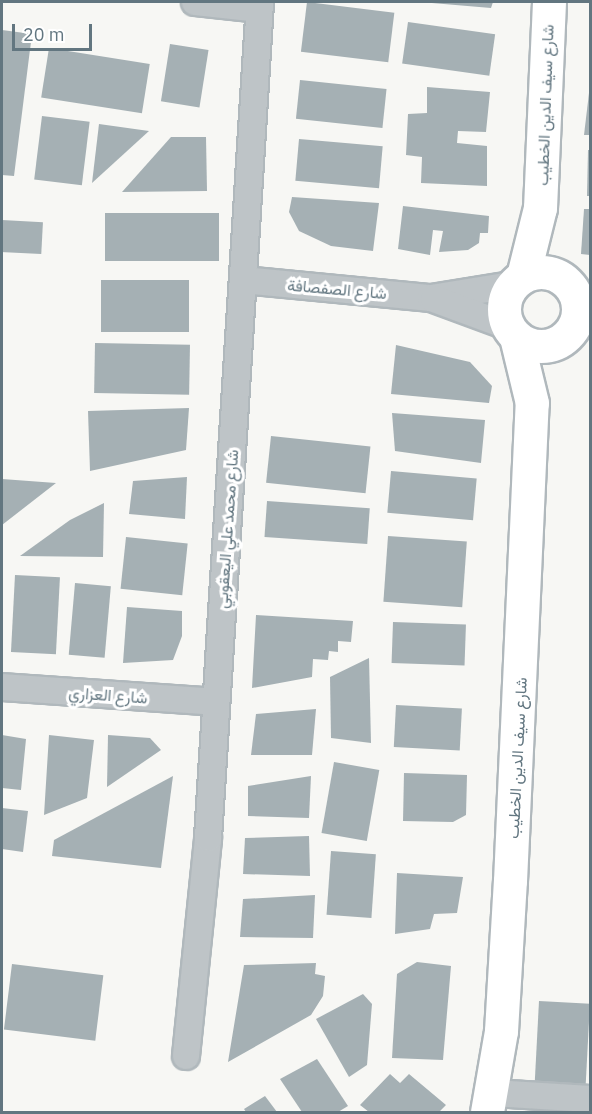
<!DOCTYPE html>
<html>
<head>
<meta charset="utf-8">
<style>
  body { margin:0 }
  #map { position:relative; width:592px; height:1114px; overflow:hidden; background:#f7f7f4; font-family:"IBM Plex Sans",Vazirmatn,sans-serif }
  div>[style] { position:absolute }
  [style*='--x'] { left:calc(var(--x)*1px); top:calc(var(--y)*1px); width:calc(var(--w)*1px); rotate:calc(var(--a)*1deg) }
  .building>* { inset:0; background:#a5b0b4; transform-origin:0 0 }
  .roads { filter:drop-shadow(2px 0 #b0b8bc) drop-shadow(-2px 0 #b0b8bc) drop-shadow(0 2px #b0b8bc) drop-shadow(0 -2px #b0b8bc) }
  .street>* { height:26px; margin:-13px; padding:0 13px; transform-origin:13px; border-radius:13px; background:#bec4c7 }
  .secondary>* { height:33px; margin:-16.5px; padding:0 16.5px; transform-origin:16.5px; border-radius:16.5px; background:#fff }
  .secondary>.ring { margin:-16.5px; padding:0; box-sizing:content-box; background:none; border:33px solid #fff; border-radius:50% }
  span { translate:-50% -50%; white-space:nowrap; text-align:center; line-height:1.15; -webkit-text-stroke:6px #fff; paint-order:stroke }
  .street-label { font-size:16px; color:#627680 }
  .frame { position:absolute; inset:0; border:3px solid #627680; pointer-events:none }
  .scale { position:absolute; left:12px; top:24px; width:80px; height:27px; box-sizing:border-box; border:3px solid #627680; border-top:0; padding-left:8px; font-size:18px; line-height:21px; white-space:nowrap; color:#627680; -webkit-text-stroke:4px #fff; paint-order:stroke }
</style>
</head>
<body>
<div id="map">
  <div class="building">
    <div style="left:307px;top:2px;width:88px;height:50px;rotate:7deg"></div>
    <div style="clip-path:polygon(420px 2px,493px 2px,491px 8px)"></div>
    <div style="left:408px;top:22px;width:88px;height:42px;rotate:8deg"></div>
    <div style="clip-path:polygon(2px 30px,32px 34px,14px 176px,2px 175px)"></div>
    <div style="left:170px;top:44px;width:39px;height:58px;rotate:9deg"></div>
    <div style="left:49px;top:48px;width:102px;height:50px;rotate:9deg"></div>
    <div style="left:300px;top:80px;width:87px;height:39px;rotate:6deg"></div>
    <div style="clip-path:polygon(427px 87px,490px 92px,486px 132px,458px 131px,457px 143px,487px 146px,487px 186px,421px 183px,422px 157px,406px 155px,408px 114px,427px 113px)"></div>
    <div style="clip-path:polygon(589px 93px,590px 135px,584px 135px)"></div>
    <div style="left:42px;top:116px;width:48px;height:64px;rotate:7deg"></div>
    <div style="clip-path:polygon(99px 124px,149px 131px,92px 183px)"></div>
    <div style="clip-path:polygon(171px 137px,206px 137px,207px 191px,122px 192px)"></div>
    <div style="left:299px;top:139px;width:84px;height:42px;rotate:5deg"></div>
    <div style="clip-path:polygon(588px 150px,590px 150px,590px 196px,587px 196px)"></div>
    <div style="clip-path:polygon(292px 197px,379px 203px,373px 251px,331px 246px,299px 231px,289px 212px)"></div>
    <div style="clip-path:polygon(403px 206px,489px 216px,488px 233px,480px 233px,479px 243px,468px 250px,439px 252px,443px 231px,433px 230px,430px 255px,398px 249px)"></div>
    <div style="clip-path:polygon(584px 209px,590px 209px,590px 255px,581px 254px)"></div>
    <div style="left:105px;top:213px;width:114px;height:48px"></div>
    <div style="left:2px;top:220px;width:41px;height:32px;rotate:3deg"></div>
    <div style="left:101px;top:280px;width:88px;height:52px"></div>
    <div style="left:95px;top:343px;width:95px;height:50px;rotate:1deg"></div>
    <div style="clip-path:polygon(396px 345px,470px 362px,492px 386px,489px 403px,391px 394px)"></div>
    <div style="clip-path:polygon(189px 408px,186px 450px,90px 471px,88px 411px)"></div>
    <div style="clip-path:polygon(392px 413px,485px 420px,481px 463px,395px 451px)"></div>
    <div style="left:271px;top:436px;width:100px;height:47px;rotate:6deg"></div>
    <div style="left:391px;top:471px;width:86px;height:42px;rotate:5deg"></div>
    <div style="clip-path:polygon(187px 477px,185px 519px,129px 514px,133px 481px)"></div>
    <div style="clip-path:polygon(2px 479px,56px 483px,2px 525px)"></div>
    <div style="left:267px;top:501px;width:103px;height:36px;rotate:4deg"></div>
    <div style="clip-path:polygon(104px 503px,103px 557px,20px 556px,70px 520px)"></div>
    <div style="left:388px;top:536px;width:79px;height:66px;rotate:4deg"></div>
    <div style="left:126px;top:537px;width:62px;height:52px;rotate:6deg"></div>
    <div style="left:15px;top:575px;width:45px;height:77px;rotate:3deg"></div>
    <div style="left:75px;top:583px;width:36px;height:72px;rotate:5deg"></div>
    <div style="clip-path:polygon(127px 607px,182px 611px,182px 636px,173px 660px,123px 663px)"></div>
    <div style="clip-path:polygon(256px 615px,353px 621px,351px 642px,338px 641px,338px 652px,329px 651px,328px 660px,313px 659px,312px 677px,252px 688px)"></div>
    <div style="left:393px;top:622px;width:73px;height:41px;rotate:2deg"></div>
    <div style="clip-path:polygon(369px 658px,371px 743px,331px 738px,330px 677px)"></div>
    <div style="left:396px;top:705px;width:66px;height:42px;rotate:3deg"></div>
    <div style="clip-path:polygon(316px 709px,312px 755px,251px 755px,256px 714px)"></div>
    <div style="clip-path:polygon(2px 735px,26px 739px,21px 790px,2px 788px)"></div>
    <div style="clip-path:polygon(49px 735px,94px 740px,87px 798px,44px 815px)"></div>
    <div style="clip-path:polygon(108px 735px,150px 738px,161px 750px,107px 787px)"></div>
    <div style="left:334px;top:762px;width:46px;height:72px;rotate:10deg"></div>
    <div style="clip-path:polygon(404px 773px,467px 775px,466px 815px,453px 822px,403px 821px)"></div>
    <div style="clip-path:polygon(173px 776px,161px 868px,52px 856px,54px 840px)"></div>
    <div style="clip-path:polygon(311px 776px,309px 818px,248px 816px,248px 786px)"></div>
    <div style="clip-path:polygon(2px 808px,28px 811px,23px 852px,2px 849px)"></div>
    <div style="clip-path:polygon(309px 836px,310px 876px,243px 874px,245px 838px)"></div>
    <div style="left:331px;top:851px;width:45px;height:64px;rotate:4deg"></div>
    <div style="clip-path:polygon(397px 873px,463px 877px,457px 913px,434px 914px,430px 929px,395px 934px)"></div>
    <div style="clip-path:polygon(315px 895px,313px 938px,240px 937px,243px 899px)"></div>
    <div style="clip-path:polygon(417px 962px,451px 966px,443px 1060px,392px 1058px,397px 974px)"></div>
    <div style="clip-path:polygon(316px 963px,315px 974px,325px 976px,323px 996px,311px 1015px,228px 1062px,244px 965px)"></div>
    <div style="left:12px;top:964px;width:92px;height:66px;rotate:7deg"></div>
    <div style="clip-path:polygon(363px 994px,372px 1004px,367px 1065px,349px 1077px,316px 1019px)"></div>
    <div style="left:539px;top:1001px;width:51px;height:89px;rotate:3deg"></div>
    <div style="clip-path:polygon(317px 1059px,348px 1106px,338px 1112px,302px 1112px,280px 1079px)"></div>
    <div style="clip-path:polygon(390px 1074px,400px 1083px,409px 1074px,446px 1105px,439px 1112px,369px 1112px,360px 1105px)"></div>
    <div style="clip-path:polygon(265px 1096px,277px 1112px,246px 1112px,244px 1109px)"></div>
  </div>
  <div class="roads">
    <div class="street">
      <div style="--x:195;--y:2;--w:64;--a:6.2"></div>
      <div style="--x:243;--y:280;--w:189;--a:5.5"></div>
      <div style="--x:431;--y:298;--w:81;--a:-9.2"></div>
      <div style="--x:434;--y:299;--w:78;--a:20.3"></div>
      <div style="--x:2;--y:687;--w:214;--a:4"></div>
      <div style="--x:186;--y:1056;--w:219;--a:-84.2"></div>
      <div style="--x:208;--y:838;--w:838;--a:-86.44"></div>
      <div style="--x:493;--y:1093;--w:97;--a:3.5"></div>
    </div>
    <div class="secondary">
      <div class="ring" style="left:504px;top:272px;width:41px;height:41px"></div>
      <div style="--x:523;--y:276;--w:70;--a:-76"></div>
      <div style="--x:540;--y:208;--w:206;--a:-87.5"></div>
      <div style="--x:487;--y:1112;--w:82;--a:-80.2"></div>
      <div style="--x:501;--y:1031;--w:150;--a:-86.6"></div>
      <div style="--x:510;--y:881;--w:479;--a:-87.4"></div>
      <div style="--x:532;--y:403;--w:68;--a:-103.6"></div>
    </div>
  </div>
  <div class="street-label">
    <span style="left:545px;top:105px;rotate:-88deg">شارع سيف الدين الخطيب</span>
    <span style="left:337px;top:289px;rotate:5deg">شارع الصفصافة</span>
    <span style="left:227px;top:529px;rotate:-86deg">شارع محمد علي اليعقوبي</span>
    <span style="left:108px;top:695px;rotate:4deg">شارع العزاري</span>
    <span style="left:517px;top:758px;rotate:-87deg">شارع سيف الدين الخطيب</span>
  </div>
  <div class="frame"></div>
  <div class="scale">20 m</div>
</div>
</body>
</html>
